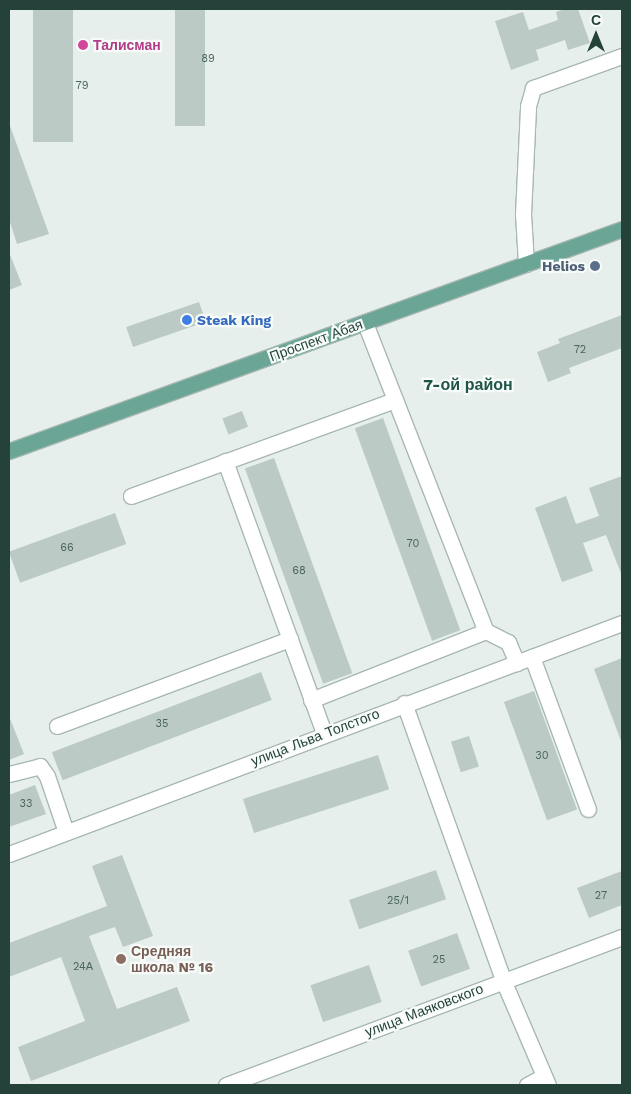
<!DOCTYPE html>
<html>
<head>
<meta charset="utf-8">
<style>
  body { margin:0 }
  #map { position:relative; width:631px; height:1094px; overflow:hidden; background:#e6efeb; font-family:"Work Sans",sans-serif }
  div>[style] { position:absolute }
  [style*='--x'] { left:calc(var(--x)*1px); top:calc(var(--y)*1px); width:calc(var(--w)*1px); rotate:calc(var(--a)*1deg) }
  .building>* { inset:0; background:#bbcac4; transform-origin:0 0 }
  .roads { filter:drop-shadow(1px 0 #a8b8b2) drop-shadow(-1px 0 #a8b8b2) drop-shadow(0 1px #a8b8b2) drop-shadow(0 -1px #a8b8b2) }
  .minor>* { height:15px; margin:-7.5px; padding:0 7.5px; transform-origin:7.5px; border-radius:7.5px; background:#fff }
  .major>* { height:15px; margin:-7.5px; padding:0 7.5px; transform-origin:7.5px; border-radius:7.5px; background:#6aa596 }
  .dots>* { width:14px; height:14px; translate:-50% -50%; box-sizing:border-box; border:2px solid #f7fbf9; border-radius:50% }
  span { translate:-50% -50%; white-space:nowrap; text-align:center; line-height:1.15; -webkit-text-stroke:4.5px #f7fbf9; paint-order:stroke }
  .number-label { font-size:11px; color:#4a645c }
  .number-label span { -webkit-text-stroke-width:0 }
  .hotel-label { font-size:14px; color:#b23c85; font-weight:700 }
  .left { translate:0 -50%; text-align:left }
  .service-label { font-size:14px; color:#4e5e75; font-weight:700 }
  .right { translate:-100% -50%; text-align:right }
  .shop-label { font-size:14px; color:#366cbe; font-weight:700 }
  .street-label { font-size:14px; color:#24423a }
  .education-label { font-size:14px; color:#785e54; font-weight:700 }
  .quarter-label { font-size:16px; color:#1f5548; font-weight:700 }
  .frame { position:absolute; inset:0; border:10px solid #24423a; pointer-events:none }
  .north { position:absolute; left:571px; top:10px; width:50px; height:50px; -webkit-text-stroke:4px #f7fbf9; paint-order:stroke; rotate:0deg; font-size:14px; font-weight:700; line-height:20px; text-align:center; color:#24423a }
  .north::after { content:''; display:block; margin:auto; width:18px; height:22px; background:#24423a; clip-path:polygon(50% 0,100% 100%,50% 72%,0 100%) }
</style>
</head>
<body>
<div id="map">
  <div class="building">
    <div style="left:33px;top:9px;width:40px;height:133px"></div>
    <div style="left:175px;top:9px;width:30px;height:117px"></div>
    <div style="clip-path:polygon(565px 9px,578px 9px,590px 43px,568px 50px,565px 40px,536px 50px,539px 60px,511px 70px,495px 21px,523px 12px,529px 30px,558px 20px,556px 12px)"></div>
    <div style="clip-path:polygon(9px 123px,49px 234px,17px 244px,9px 219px)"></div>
    <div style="clip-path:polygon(9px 252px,22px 285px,9px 290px)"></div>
    <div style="left:199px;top:302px;width:21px;height:77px;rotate:71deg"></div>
    <div style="clip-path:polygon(622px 315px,622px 348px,569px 368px,571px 373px,548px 382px,537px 352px,560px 343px,558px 339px)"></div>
    <div style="left:242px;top:411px;width:17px;height:21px;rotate:69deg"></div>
    <div style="left:383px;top:418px;width:226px;height:30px;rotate:70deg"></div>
    <div style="left:274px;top:458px;width:229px;height:31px;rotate:70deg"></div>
    <div style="clip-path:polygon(622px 476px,622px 576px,606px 535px,583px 543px,593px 571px,562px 582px,535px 508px,566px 496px,576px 524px,599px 516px,589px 488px)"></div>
    <div style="left:115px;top:513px;width:33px;height:113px;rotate:70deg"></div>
    <div style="clip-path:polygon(622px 658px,622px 741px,621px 741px,594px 669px)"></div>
    <div style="left:261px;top:672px;width:30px;height:224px;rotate:69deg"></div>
    <div style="left:534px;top:691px;width:126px;height:32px;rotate:70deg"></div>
    <div style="clip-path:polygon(9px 716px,24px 754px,9px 760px)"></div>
    <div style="left:469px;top:736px;width:32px;height:19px;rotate:72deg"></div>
    <div style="left:378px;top:755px;width:36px;height:142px;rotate:72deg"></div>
    <div style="clip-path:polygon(35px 785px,46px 814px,9px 827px,9px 795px)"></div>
    <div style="clip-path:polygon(122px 855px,153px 936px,123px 947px,115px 927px,89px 936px,117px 1009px,177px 987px,190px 1021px,31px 1081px,18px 1047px,85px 1021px,61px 957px,9px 977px,9px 943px,107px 906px,92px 866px)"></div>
    <div style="left:436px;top:870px;width:31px;height:92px;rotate:71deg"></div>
    <div style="clip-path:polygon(622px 871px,622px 905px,589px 918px,577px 888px)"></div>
    <div style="left:457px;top:933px;width:38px;height:52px;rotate:70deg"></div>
    <div style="left:369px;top:965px;width:39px;height:62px;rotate:71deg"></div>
  </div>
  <div class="roads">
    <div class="minor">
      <div style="--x:526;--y:264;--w:50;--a:-93.4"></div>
      <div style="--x:523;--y:214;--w:108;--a:-87.3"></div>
      <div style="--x:528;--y:106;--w:19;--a:-74"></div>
      <div style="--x:533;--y:88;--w:95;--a:-19.8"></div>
      <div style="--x:365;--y:323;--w:331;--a:68.6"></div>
      <div style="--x:225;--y:461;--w:289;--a:70"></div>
      <div style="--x:131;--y:496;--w:281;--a:-20"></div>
      <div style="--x:532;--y:657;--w:162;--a:69.8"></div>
      <div style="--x:311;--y:700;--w:188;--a:-21.5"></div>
      <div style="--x:486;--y:631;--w:25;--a:27"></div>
      <div style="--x:508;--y:642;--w:23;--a:67"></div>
      <div style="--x:404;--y:703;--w:294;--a:70.3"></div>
      <div style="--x:503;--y:980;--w:114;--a:66.8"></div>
      <div style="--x:57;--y:726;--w:249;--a:-20.5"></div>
      <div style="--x:9;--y:774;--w:32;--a:-14"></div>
      <div style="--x:40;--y:766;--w:12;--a:55"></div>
      <div style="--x:47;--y:776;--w:59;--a:71.3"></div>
      <div style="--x:9;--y:854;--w:655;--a:-20.65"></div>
      <div style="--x:226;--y:1085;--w:423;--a:-20.5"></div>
      <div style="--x:527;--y:1085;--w:19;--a:-28"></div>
    </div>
    <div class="major">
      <div style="--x:9;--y:451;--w:652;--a:-19.91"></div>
    </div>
  </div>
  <div class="dots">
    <div style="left:83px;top:45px;background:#d1479c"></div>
    <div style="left:595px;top:266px;background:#5c6f8a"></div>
    <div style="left:187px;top:320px;background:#3f7fe0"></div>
    <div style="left:121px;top:959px;background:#8d6e63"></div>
  </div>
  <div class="number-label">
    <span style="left:208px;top:59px">89</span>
    <span style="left:82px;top:86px">79</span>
    <span style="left:580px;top:350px">72</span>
    <span style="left:413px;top:544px">70</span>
    <span style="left:67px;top:548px">66</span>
    <span style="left:299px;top:571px">68</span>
    <span style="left:162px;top:724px">35</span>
    <span style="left:542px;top:756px">30</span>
    <span style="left:26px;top:804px">33</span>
    <span style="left:601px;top:896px">27</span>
    <span style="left:398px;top:901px">25/1</span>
    <span style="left:439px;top:960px">25</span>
    <span style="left:83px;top:967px">24А</span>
  </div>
  <div class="hotel-label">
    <span class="left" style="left:93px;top:45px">Талисман</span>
  </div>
  <div class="service-label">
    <span class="right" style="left:585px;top:266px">Helios</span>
  </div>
  <div class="shop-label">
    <span class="left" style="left:197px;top:320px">Steak King</span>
  </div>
  <div class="street-label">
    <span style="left:316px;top:340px;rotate:-20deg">Проспект Абая</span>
    <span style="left:315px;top:737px;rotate:-21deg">улица Льва Толстого</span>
    <span style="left:424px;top:1010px;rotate:-21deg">улица Маяковского</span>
  </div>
  <div class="education-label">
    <span class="left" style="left:131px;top:959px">Средняя<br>школа № 16</span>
  </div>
  <div class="quarter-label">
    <span style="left:468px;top:385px">7-ой район</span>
  </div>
  <div class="frame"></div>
  <div class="north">С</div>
</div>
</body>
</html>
